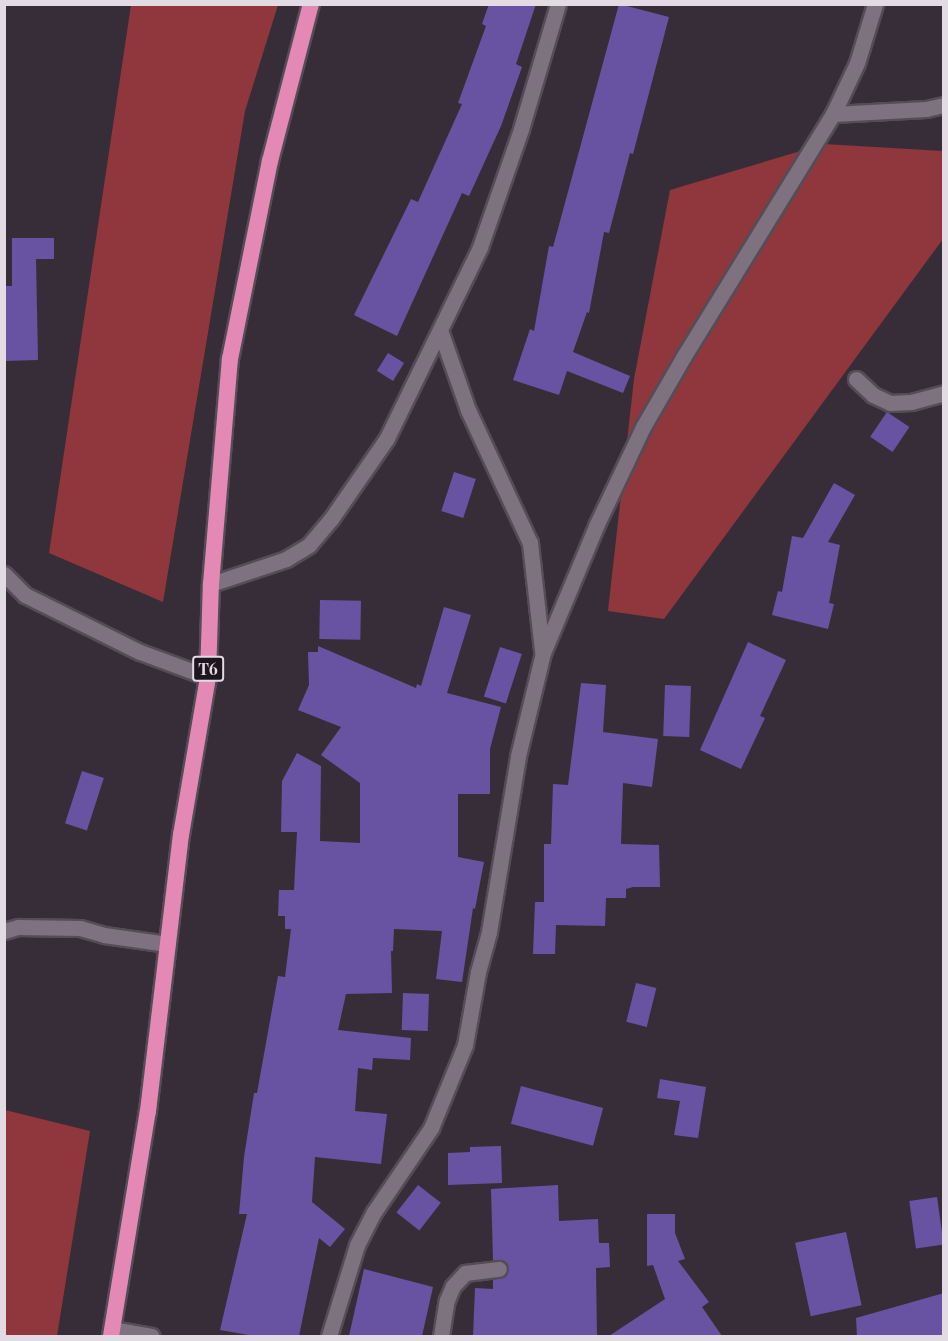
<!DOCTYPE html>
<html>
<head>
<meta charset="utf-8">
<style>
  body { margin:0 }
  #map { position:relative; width:948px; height:1341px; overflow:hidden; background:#372d39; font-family:"Playfair Display",serif }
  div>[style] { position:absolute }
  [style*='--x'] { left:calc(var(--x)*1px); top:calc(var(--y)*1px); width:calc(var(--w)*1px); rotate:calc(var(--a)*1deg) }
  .forest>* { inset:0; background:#8f373c }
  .building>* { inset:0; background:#6753a1; transform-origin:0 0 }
  .roads { filter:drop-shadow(2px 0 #554c57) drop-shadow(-2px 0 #554c57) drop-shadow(0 2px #554c57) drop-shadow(0 -2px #554c57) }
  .minor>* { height:15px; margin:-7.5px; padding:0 7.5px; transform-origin:7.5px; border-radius:7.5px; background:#7f7280 }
  .trunk>* { height:16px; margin:-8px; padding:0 8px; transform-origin:8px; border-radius:8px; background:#e489b6 }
  span { translate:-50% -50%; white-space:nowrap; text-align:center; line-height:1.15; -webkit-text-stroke:6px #1c171c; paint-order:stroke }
  .shield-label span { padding:2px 4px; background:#1c171c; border:2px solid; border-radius:4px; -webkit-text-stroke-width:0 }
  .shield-label { font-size:16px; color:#e2dbe3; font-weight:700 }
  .frame { position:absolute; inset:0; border:6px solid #e2dbe3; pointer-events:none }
</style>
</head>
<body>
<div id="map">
  <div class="forest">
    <div style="clip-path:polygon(131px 5px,278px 5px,245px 111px,163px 602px,49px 553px)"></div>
    <div style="clip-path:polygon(824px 144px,943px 151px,943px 239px,664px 619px,608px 611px,634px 379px,670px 190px)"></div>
    <div style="clip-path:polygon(5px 1110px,90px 1131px,57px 1336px,5px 1336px)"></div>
  </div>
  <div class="building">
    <div style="clip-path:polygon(489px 4px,536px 4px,516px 64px,522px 67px,501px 126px,469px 196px,462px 193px,397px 336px,354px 315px,411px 199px,418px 202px,462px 104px,458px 103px,486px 26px,482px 24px)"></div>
    <div style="clip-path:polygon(619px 4px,669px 17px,633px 154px,630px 153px,609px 233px,604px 232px,589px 313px,587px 312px,573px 352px,630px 376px,623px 393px,567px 371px,559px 395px,513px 380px,530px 329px,534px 331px,549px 246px,553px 247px)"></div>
    <div style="clip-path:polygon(12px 238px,54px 238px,54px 259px,36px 259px,38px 360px,4px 361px,4px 286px,12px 286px)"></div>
    <div style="left:388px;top:353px;width:19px;height:21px;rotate:32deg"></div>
    <div style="left:887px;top:412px;width:27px;height:30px;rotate:34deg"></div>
    <div style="left:454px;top:472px;width:23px;height:41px;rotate:18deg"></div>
    <div style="clip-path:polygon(834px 483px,855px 495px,828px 542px,840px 545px,829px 603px,834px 604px,828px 629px,772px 615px,778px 591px,782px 592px,792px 536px,803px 538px)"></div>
    <div style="left:320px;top:600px;width:41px;height:39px;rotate:1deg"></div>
    <div style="clip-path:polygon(444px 607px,471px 615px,447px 693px,501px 707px,490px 749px,490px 794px,458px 794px,458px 857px,484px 862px,475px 909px,473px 908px,462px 982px,436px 979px,442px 931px,394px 929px,393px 951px,391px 951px,392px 993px,346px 994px,338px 1030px,411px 1038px,410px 1060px,373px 1058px,372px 1070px,358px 1068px,355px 1111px,387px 1114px,381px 1164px,315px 1157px,312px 1202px,345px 1229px,330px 1247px,319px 1238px,299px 1336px,254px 1336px,220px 1330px,247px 1214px,239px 1214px,244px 1157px,254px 1093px,257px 1093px,278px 976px,285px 977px,291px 929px,285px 929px,285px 916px,278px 916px,279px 890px,294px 890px,297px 832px,281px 832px,282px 781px,297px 753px,321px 766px,320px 841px,360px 843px,360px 783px,321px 755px,341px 727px,298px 710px,309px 685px,308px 652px,318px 652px,318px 646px,416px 688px,417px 684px,421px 686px)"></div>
    <div style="clip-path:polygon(748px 642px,786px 660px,760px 716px,765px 718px,741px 769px,700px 750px)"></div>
    <div style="left:500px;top:647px;width:23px;height:52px;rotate:18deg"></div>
    <div style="clip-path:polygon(581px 683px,606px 685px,603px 732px,658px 739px,652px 787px,623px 783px,621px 844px,659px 845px,660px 887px,633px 887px,626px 889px,626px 898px,606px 898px,605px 926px,556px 925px,555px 954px,533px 954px,535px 902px,544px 902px,544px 844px,551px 844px,553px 784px,568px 785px)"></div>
    <div style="left:665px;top:685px;width:26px;height:51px;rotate:2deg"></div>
    <div style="left:82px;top:771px;width:23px;height:55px;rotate:18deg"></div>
    <div style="left:636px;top:983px;width:21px;height:40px;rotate:14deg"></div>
    <div style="left:403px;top:993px;width:26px;height:37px;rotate:2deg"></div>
    <div style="clip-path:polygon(660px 1079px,706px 1087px,698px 1138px,674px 1135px,680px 1101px,657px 1098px)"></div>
    <div style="left:521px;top:1086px;width:85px;height:39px;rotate:15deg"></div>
    <div style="clip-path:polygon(501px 1146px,502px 1183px,448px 1185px,448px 1153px,470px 1152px,470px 1147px)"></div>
    <div style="left:418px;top:1185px;width:29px;height:35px;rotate:38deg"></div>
    <div style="clip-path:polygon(558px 1185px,559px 1221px,598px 1219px,599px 1243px,609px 1243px,610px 1267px,596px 1268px,597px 1336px,473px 1336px,475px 1288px,493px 1289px,493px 1280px,504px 1277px,509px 1268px,503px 1260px,493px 1260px,491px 1189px)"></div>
    <div style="left:937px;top:1197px;width:48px;height:28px;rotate:82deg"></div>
    <div style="clip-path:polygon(647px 1214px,675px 1214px,675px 1233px,685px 1259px,678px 1261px,709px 1302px,702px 1307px,722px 1336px,609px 1336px,665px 1299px,653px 1265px,647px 1266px)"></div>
    <div style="left:846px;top:1232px;width:75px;height:52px;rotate:78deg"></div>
    <div style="clip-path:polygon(364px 1269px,433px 1287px,422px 1336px,349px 1336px)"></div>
    <div style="clip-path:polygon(944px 1293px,944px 1336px,857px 1336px,856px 1318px)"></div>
  </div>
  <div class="roads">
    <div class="minor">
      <div style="--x:833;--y:114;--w:93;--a:-3.1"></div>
      <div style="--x:926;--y:109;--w:18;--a:-13"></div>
      <div style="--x:441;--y:333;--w:82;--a:70.7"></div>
      <div style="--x:468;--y:410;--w:147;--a:65"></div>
      <div style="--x:530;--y:543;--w:108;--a:83.6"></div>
      <div style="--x:856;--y:379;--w:23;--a:43"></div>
      <div style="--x:873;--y:395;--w:19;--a:25"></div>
      <div style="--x:890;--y:403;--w:21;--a:-3"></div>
      <div style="--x:911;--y:402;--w:34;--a:-15"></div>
      <div style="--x:4;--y:574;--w:30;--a:45"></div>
      <div style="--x:25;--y:595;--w:128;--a:26.4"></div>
      <div style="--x:140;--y:652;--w:72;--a:20.2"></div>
      <div style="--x:211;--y:584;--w:79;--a:-18.4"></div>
      <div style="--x:286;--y:559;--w:27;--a:-31"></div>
      <div style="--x:309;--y:545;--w:34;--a:-50"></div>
      <div style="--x:331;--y:519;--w:98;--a:-55.3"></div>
      <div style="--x:387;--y:438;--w:212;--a:-64"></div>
      <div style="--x:480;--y:247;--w:125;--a:-70.8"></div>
      <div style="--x:521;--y:129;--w:130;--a:-73.5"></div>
      <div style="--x:4;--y:931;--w:15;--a:-16"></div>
      <div style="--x:18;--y:927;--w:62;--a:0.9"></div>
      <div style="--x:80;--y:928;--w:25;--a:16"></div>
      <div style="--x:104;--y:935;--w:64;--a:8.1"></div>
      <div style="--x:112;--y:1329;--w:40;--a:10"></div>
      <div style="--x:329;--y:1336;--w:95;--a:-72.9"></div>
      <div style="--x:357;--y:1245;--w:37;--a:-63"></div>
      <div style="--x:374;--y:1212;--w:102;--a:-55.8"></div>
      <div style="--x:431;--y:1128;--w:90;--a:-67.7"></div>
      <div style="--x:465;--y:1045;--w:74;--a:-79.9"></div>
      <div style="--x:478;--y:972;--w:41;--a:-74.6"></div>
      <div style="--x:489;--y:932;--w:178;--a:-80.6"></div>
      <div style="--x:518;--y:756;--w:106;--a:-76.4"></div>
      <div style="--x:543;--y:653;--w:138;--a:-67.3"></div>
      <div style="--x:596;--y:526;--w:110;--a:-64.6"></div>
      <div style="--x:643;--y:427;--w:82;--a:-60"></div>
      <div style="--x:684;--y:356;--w:284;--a:-58.4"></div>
      <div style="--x:833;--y:114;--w:56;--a:-64.8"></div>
      <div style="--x:857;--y:63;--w:62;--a:-73"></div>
      <div style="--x:441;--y:1336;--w:36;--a:-81"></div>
      <div style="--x:447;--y:1300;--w:15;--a:-67"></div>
      <div style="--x:453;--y:1286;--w:18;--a:-47"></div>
      <div style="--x:465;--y:1273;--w:34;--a:-7"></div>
    </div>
    <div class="trunk">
      <div style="--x:111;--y:1336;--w:228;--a:-80.7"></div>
      <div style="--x:148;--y:1111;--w:278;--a:-83.2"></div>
      <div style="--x:181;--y:835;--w:160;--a:-80.3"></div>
      <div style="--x:208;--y:677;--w:93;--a:-88.2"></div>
      <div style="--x:211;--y:584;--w:226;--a:-85.2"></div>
      <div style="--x:230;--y:359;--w:202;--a:-78.6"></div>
      <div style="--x:270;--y:161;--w:162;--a:-75.4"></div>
    </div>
  </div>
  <div class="shield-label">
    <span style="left:208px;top:669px">T6</span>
  </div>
  <div class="frame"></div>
</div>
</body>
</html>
